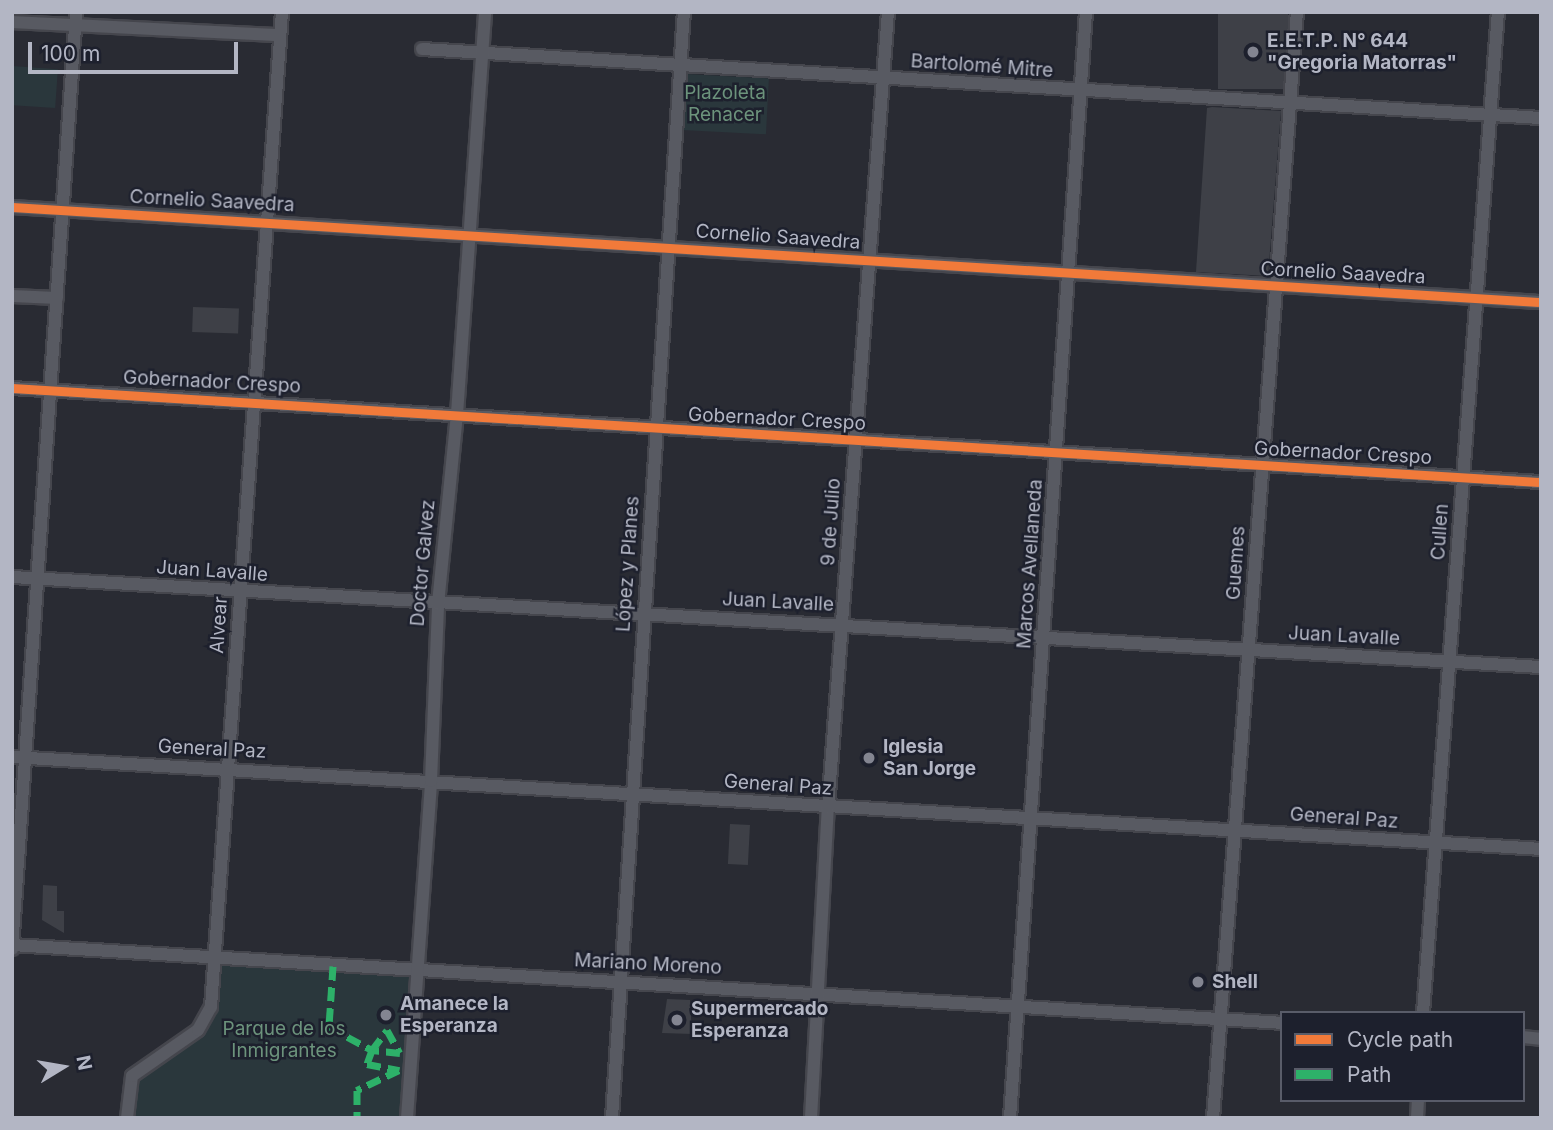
<!DOCTYPE html>
<html>
<head>
<meta charset="utf-8">
<style>
  body { margin:0 }
  #map { position:relative; width:1553px; height:1130px; overflow:hidden; background:#292b33; font-family:Inter,sans-serif }
  div>[style] { position:absolute }
  [style*='--x'] { left:calc(var(--x)*1px); top:calc(var(--y)*1px); width:calc(var(--w)*1px); rotate:calc(var(--a)*1deg) }
  .green>* { inset:0; background:#2a373c; transform-origin:0 0 }
  .building>* { inset:0; background:#3e4047; transform-origin:0 0 }
  .roads { filter:drop-shadow(2px 0 #45464d) drop-shadow(-2px 0 #45464d) drop-shadow(0 2px #45464d) drop-shadow(0 -2px #45464d) }
  .street>* { height:12px; margin:-6px; padding:0 6px; transform-origin:6px; border-radius:6px; background:#585a62 }
  .quiet>* { height:7px; margin-top:-3.5px; transform-origin:0; background:repeating-linear-gradient(90deg,#2db169 0 14px,transparent 0 21px) }
  .cycleway>* { height:9px; margin:-4.5px; padding:0 4.5px; transform-origin:4.5px; border-radius:4.5px; background:#f17a3a }
  .dots>* { width:19px; height:19px; translate:-50% -50%; box-sizing:border-box; border:4px solid #1d202d; border-radius:50% }
  span { translate:-50% -50%; white-space:nowrap; text-align:center; line-height:1.15; -webkit-text-stroke:5px #1d202d; paint-order:stroke }
  .poi-label { font-size:19px; color:#b3b6c4; font-weight:700 }
  .left { translate:0 -50%; text-align:left }
  .street-label { font-size:19px; color:#b3b6c4 }
  .park-label { font-size:19px; color:#6c937c }
  .frame { position:absolute; inset:0; border:14px solid #b3b6c4; pointer-events:none }
  .legend { position:absolute; left:1280px; top:1011px; width:245px; height:91px; box-sizing:border-box; background:#1d202d; border:2px solid #595c69; margin:0; padding:9px 12px; list-style:none; font-size:21px; color:#b3b6c4 }
  .legend li { display:flex; align-items:center; gap:14px; height:35px }
  .legend b { width:35px; border:2px solid #595c69 }
  .north { position:absolute; left:28px; top:1032px; width:70px; height:70px; -webkit-text-stroke:5px #1d202d; paint-order:stroke; rotate:79deg; font-size:19px; font-weight:700; line-height:28px; text-align:center; color:#b3b6c4 }
  .north::after { content:''; display:block; margin:auto; width:24px; height:32px; background:#b3b6c4; clip-path:polygon(50% 0,100% 100%,50% 72%,0 100%) }
  .scale { position:absolute; left:28px; top:42px; width:210px; height:32px; box-sizing:border-box; border:4px solid #b3b6c4; border-top:0; padding-left:9px; font-size:21px; line-height:24px; white-space:nowrap; color:#b3b6c4; -webkit-text-stroke:5px #1d202d; paint-order:stroke }
</style>
</head>
<body>
<div id="map">
  <div class="green">
    <div style="left:12px;top:66px;width:46px;height:39px;rotate:4deg"></div>
    <div style="left:685px;top:74px;width:84px;height:56px;rotate:3deg"></div>
    <div style="clip-path:polygon(214px 958px,417px 972px,407px 1118px,127px 1118px,132px 1076px,207px 1020px)"></div>
  </div>
  <div class="building">
    <div style="left:1218px;top:12px;width:70px;height:77px"></div>
    <div style="clip-path:polygon(1212px 107px,1281px 111px,1268px 276px,1196px 272px,1207px 108px)"></div>
    <div style="left:193px;top:307px;width:46px;height:25px;rotate:2deg"></div>
    <div style="left:730px;top:824px;width:20px;height:40px;rotate:3deg"></div>
    <div style="clip-path:polygon(43px 885px,57px 886px,57px 911px,64px 911px,64px 933px,42px 920px)"></div>
    <div style="clip-path:polygon(667px 999px,690px 1000px,692px 1034px,662px 1033px)"></div>
  </div>
  <div class="roads">
    <div class="street">
      <div style="--x:12;--y:22;--w:268;--a:2.8"></div>
      <div style="--x:422;--y:49;--w:1121;--a:3.53"></div>
      <div style="--x:12;--y:207;--w:1532;--a:3.56"></div>
      <div style="--x:12;--y:296;--w:45;--a:2.5"></div>
      <div style="--x:12;--y:388;--w:1532;--a:3.52"></div>
      <div style="--x:12;--y:577;--w:1532;--a:3.37"></div>
      <div style="--x:12;--y:757;--w:1532;--a:3.44"></div>
      <div style="--x:12;--y:945;--w:1272;--a:3.51"></div>
      <div style="--x:12;--y:949;--w:939;--a:-86.09"></div>
      <div style="--x:1423;--y:1013;--w:1004;--a:-85.72"></div>
      <div style="--x:1523;--y:1037;--w:18;--a:6"></div>
      <div style="--x:127;--y:1118;--w:42;--a:-83.2"></div>
      <div style="--x:132;--y:1076;--w:80;--a:-34.9"></div>
      <div style="--x:198;--y:1030;--w:26;--a:-61"></div>
      <div style="--x:211;--y:1007;--w:998;--a:-85.92"></div>
      <div style="--x:407;--y:1118;--w:338;--a:-85.9"></div>
      <div style="--x:431;--y:781;--w:177;--a:-87.7"></div>
      <div style="--x:438;--y:604;--w:191;--a:-84.3"></div>
      <div style="--x:457;--y:414;--w:403;--a:-86"></div>
      <div style="--x:612;--y:1118;--w:1108;--a:-86.28"></div>
      <div style="--x:811;--y:1118;--w:310;--a:-86.9"></div>
      <div style="--x:828;--y:808;--w:798;--a:-85.69"></div>
      <div style="--x:1010;--y:1118;--w:1109;--a:-86.07"></div>
      <div style="--x:1213;--y:1118;--w:1109;--a:-85.66"></div>
      <div style="--x:1417;--y:1118;--w:18;--a:-87"></div>
    </div>
  </div>
  <div class="quiet">
    <div style="--x:333;--y:966;--w:61;--a:93.8"></div>
    <div style="--x:329;--y:1027;--w:49;--a:28.1"></div>
    <div style="--x:372;--y:1050;--w:15;--a:110"></div>
    <div style="--x:367;--y:1064;--w:33;--a:11"></div>
    <div style="--x:399;--y:1070;--w:47;--a:154.5"></div>
    <div style="--x:357;--y:1090;--w:28;--a:90"></div>
    <div style="--x:387;--y:1030;--w:26;--a:61"></div>
    <div style="--x:400;--y:1053;--w:28;--a:-174"></div>
    <div style="--x:372;--y:1050;--w:25;--a:-53"></div>
  </div>
  <div class="cycleway">
    <div style="--x:12;--y:207;--w:1532;--a:3.56"></div>
    <div style="--x:12;--y:388;--w:1532;--a:3.52"></div>
  </div>
  <div class="dots">
    <div style="left:1253px;top:52px;background:#838591"></div>
    <div style="left:869px;top:758px;background:#838591"></div>
    <div style="left:1198px;top:982px;background:#838591"></div>
    <div style="left:386px;top:1015px;background:#838591"></div>
    <div style="left:677px;top:1020px;background:#838591"></div>
  </div>
  <div class="poi-label">
    <span class="left" style="left:1267px;top:52px">E.E.T.P. N° 644<br>"Gregoria Matorras"</span>
    <span class="left" style="left:883px;top:758px">Iglesia<br>San Jorge</span>
    <span class="left" style="left:1212px;top:982px">Shell</span>
    <span class="left" style="left:400px;top:1015px">Amanece la<br>Esperanza</span>
    <span class="left" style="left:691px;top:1020px">Supermercado<br>Esperanza</span>
  </div>
  <div class="street-label">
    <span style="left:982px;top:66px;rotate:4deg">Bartolomé Mitre</span>
    <span style="left:212px;top:201px;rotate:3deg">Cornelio Saavedra</span>
    <span style="left:778px;top:237px;rotate:4deg">Cornelio Saavedra</span>
    <span style="left:1343px;top:273px;rotate:3deg">Cornelio Saavedra</span>
    <span style="left:212px;top:382px;rotate:3deg">Gobernador Crespo</span>
    <span style="left:777px;top:419px;rotate:3deg">Gobernador Crespo</span>
    <span style="left:1343px;top:453px;rotate:3deg">Gobernador Crespo</span>
    <span style="left:831px;top:522px;rotate:-86deg">9 de Julio</span>
    <span style="left:1440px;top:532px;rotate:-86deg">Cullen</span>
    <span style="left:423px;top:563px;rotate:-85deg">Doctor Galvez</span>
    <span style="left:1236px;top:563px;rotate:-86deg">Guemes</span>
    <span style="left:628px;top:564px;rotate:-86deg">López y Planes</span>
    <span style="left:1030px;top:564px;rotate:-86deg">Marcos Avellaneda</span>
    <span style="left:212px;top:571px;rotate:4deg">Juan Lavalle</span>
    <span style="left:778px;top:602px;rotate:3deg">Juan Lavalle</span>
    <span style="left:219px;top:625px;rotate:-86deg">Alvear</span>
    <span style="left:1344px;top:636px;rotate:3deg">Juan Lavalle</span>
    <span style="left:212px;top:749px;rotate:3deg">General Paz</span>
    <span style="left:778px;top:785px;rotate:4deg">General Paz</span>
    <span style="left:1344px;top:818px;rotate:4deg">General Paz</span>
    <span style="left:648px;top:964px;rotate:3deg">Mariano Moreno</span>
  </div>
  <div class="park-label">
    <span style="left:725px;top:104px">Plazoleta<br>Renacer</span>
    <span style="left:284px;top:1040px">Parque de los<br>Inmigrantes</span>
  </div>
  <div class="frame"></div>
  <ul class="legend">
  <li><b style="height:9px;background:#f17a3a"></b>Cycle path</li>
  <li><b style="height:9px;background:#2db169"></b>Path</li>
  </ul>
  <div class="north">N</div>
  <div class="scale">100 m</div>
</div>
</body>
</html>
